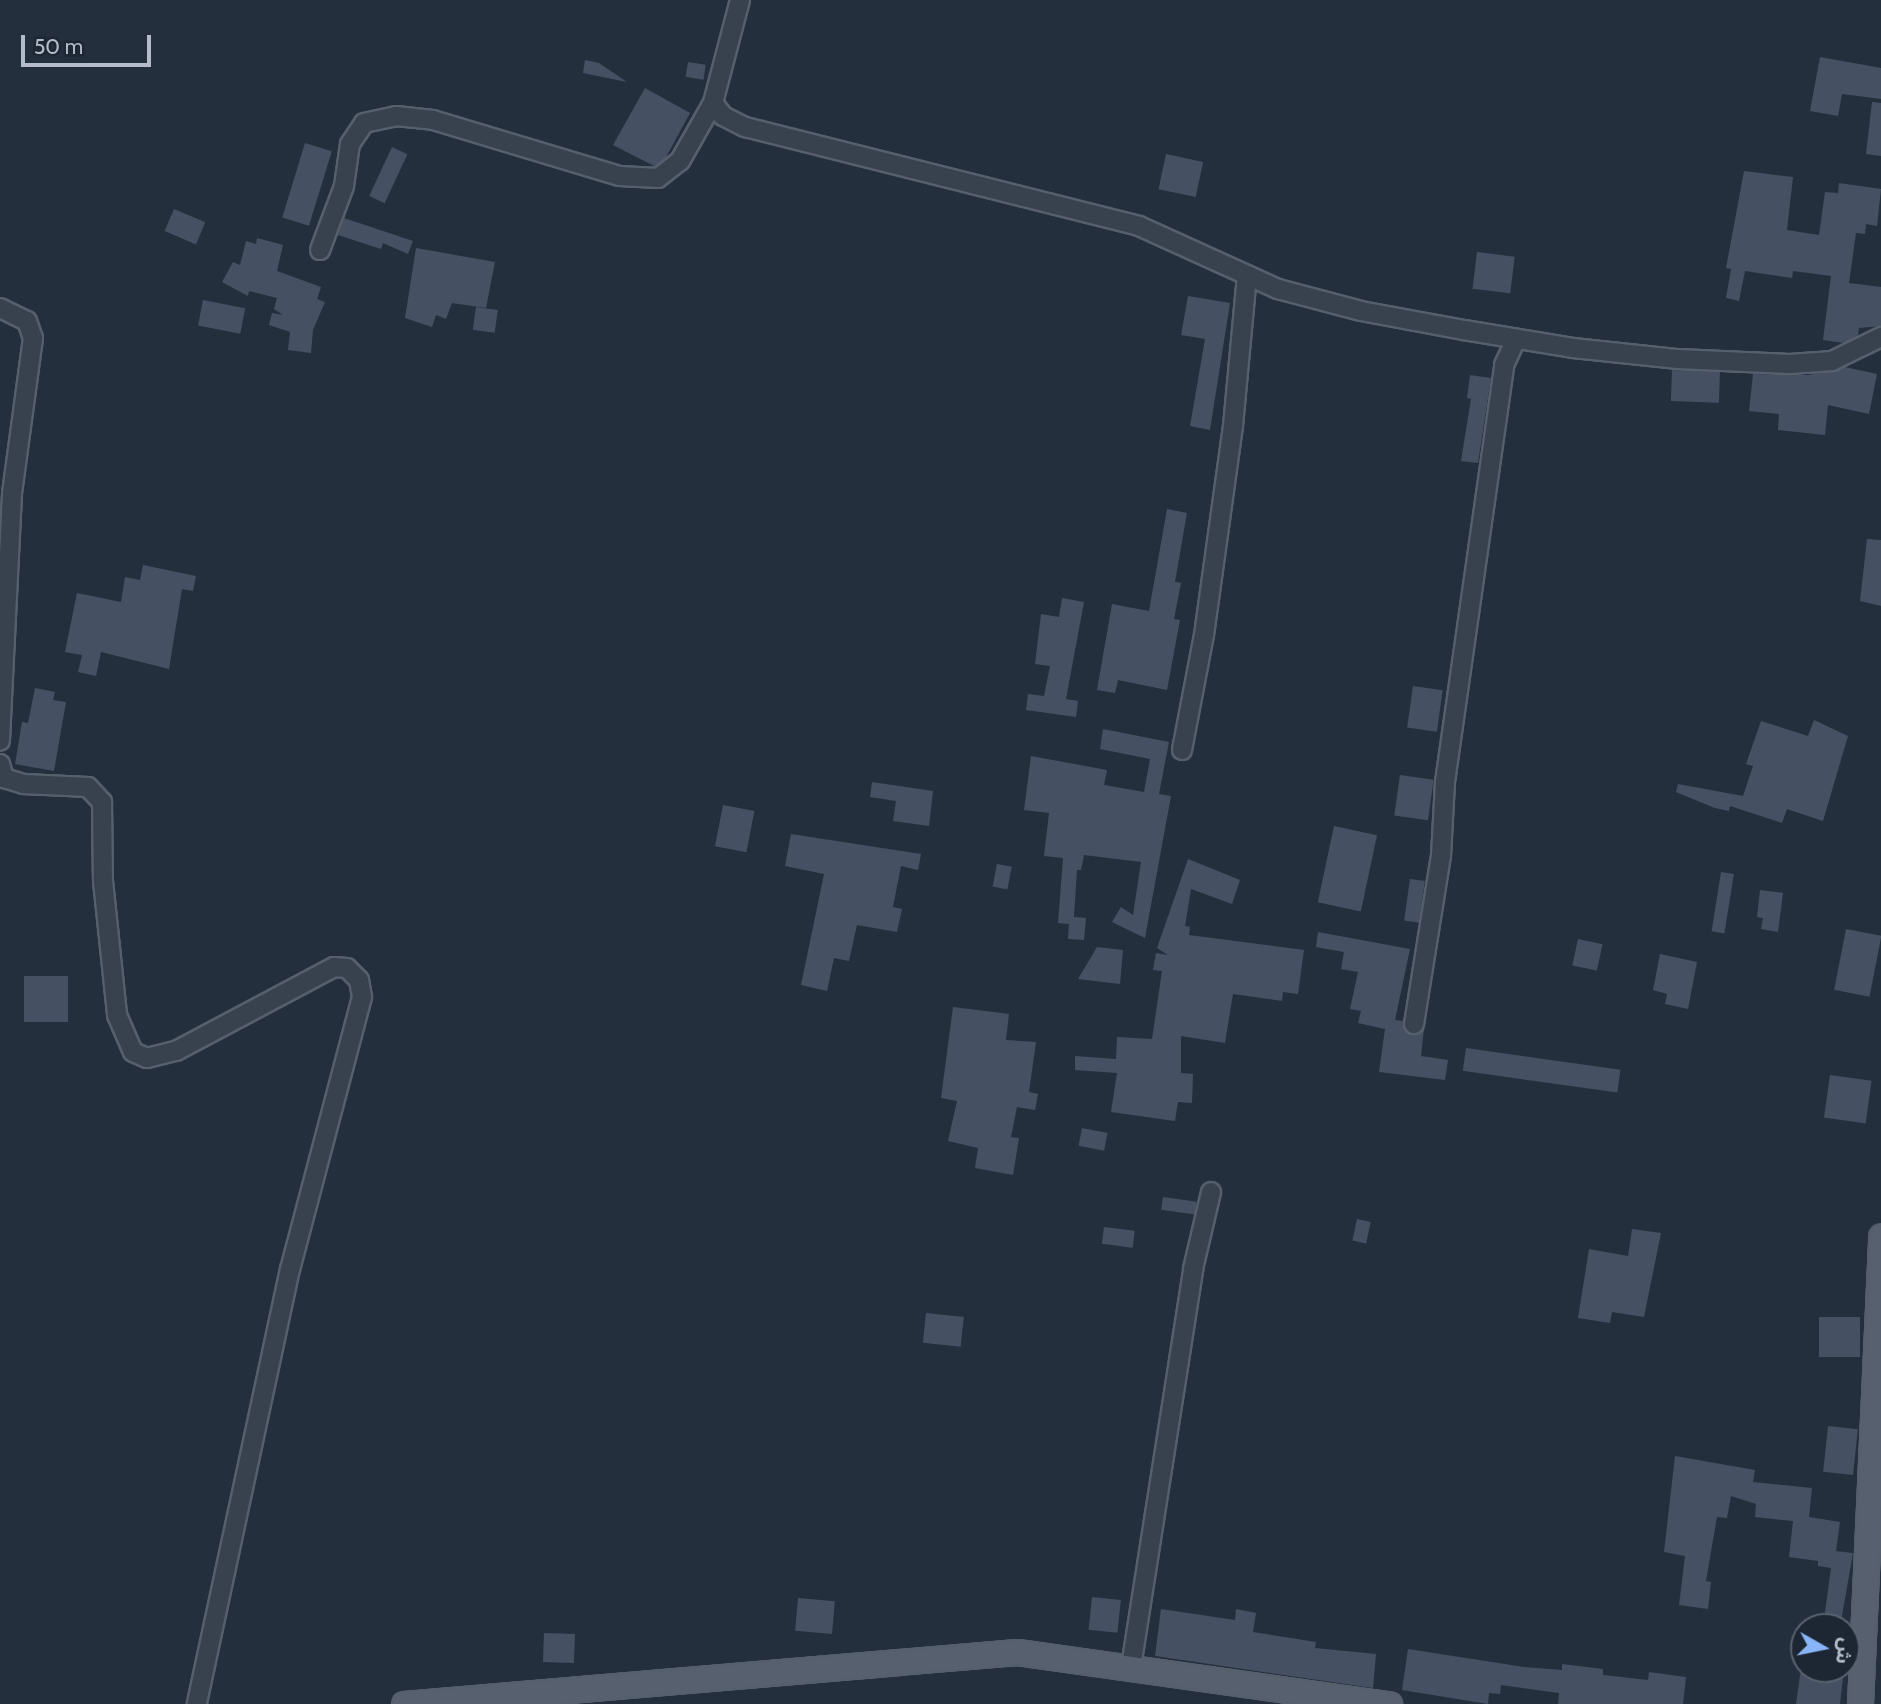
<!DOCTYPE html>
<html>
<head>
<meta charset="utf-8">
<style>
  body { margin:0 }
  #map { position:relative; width:1881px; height:1704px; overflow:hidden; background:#242f3e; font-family:Cabin,"Noto Sans Arabic",sans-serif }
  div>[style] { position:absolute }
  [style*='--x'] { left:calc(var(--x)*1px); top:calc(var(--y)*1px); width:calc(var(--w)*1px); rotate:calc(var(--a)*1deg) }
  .building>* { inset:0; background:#455162; transform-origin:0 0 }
  .roads { filter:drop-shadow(2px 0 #565f6c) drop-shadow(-2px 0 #565f6c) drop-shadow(0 2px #565f6c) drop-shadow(0 -2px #565f6c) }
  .minor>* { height:18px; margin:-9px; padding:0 9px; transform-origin:9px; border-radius:9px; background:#38414e }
  .major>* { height:23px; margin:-11.5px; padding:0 11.5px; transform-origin:11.5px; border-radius:11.5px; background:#56606e }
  span { translate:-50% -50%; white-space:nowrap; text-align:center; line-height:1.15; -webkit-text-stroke:5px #1d2633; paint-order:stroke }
  .north { position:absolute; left:1790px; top:1613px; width:70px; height:70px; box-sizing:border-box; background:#1d2633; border:2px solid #59626f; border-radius:50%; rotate:99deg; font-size:19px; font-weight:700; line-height:28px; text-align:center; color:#b4bcc9 }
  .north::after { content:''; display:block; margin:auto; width:24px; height:32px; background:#8ab4f8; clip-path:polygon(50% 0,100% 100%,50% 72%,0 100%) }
  .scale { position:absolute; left:21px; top:35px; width:130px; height:32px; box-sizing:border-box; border:4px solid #b4bcc9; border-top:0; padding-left:9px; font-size:21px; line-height:24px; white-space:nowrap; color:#b4bcc9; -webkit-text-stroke:5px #1d2633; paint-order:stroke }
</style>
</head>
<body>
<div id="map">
  <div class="building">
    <div style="clip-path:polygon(1820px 57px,1881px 68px,1881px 99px,1842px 94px,1838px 116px,1810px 111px)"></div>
    <div style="clip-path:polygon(585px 60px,599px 63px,627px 82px,583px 73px)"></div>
    <div style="left:688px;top:62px;width:18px;height:15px;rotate:9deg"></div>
    <div style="clip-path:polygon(645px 88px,690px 113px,665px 159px,654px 166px,613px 145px)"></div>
    <div style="clip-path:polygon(1872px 102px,1881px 103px,1881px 156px,1866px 154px)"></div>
    <div style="left:305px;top:143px;width:28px;height:78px;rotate:17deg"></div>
    <div style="left:392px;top:147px;width:17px;height:54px;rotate:25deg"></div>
    <div style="left:1166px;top:154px;width:38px;height:36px;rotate:12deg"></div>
    <div style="clip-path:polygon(1744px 171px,1793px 177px,1787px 230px,1819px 235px,1825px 192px,1838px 193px,1839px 183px,1881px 189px,1877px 226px,1866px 224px,1865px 234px,1856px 233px,1849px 283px,1881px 287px,1881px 326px,1859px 328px,1858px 335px,1844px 343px,1823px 340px,1831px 276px,1793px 271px,1792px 278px,1745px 271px,1739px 301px,1726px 298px,1731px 269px,1726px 268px)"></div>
    <div style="left:174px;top:209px;width:34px;height:24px;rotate:23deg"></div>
    <div style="clip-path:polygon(344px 218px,413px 241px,408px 254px,383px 243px,381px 249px,338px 235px)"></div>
    <div style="clip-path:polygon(257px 238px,283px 245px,277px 271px,321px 287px,317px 299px,325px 302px,313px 330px,311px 353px,288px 350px,290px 332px,269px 325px,272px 313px,283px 315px,274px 309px,277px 298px,249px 291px,248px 296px,222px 282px,233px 262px,240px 265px,246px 241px,256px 244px)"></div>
    <div style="clip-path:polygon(416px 248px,495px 262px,486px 308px,452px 303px,446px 319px,436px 315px,432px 327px,405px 318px)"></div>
    <div style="left:1477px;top:252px;width:38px;height:37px;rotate:7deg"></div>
    <div style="clip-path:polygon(1188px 296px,1230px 303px,1210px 430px,1190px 426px,1205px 339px,1181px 335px)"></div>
    <div style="left:203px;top:300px;width:43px;height:26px;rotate:11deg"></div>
    <div style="left:476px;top:307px;width:22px;height:23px;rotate:8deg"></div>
    <div style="clip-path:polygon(1845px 367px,1877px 374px,1869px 414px,1828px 405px,1825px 435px,1778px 430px,1779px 414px,1749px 411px,1753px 374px,1809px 375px)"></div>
    <div style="left:1672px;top:370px;width:48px;height:31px;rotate:2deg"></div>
    <div style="clip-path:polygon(1470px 375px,1491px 378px,1478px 463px,1461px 461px,1471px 399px,1467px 398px)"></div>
    <div style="clip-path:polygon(1167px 509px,1187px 513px,1175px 582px,1181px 583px,1174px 619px,1180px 620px,1167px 690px,1118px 680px,1115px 693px,1097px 690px,1112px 604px,1149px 611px)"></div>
    <div style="clip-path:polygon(1867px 539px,1881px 540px,1881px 606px,1860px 601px)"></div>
    <div style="clip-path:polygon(143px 565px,196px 576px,193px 591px,182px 589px,169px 669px,101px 652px,96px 676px,78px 672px,82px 655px,65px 652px,77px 593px,121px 602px,125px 577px,140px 580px)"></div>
    <div style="clip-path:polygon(1062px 598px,1084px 602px,1066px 699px,1078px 701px,1076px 717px,1026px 710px,1028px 694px,1044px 696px,1050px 666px,1035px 664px,1041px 614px,1059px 617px)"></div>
    <div style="left:1413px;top:686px;width:30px;height:42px;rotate:8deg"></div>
    <div style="clip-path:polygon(35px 688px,55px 692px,53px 700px,66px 702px,54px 771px,15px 764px,22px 722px,28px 723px)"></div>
    <div style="clip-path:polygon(1814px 720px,1848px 736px,1823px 821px,1787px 809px,1782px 823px,1730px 806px,1729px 811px,1715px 808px,1676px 792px,1678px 784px,1743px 796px,1753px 766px,1746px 764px,1761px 721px,1808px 736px)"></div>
    <div style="clip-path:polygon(1103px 729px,1169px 742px,1159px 794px,1171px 796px,1145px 938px,1112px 922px,1121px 907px,1133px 915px,1141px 862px,1084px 855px,1081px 870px,1077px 870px,1074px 917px,1086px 918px,1084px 940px,1068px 939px,1069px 924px,1058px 923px,1063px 858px,1044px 856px,1049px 813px,1024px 810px,1031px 756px,1107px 770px,1104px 785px,1144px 792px,1150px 759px,1100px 749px)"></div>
    <div style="left:1400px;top:775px;width:34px;height:41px;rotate:8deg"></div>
    <div style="clip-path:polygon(872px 782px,933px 791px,929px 826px,893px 821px,896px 801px,870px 797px)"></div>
    <div style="left:723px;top:805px;width:32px;height:42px;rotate:11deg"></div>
    <div style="left:1334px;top:826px;width:44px;height:78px;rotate:12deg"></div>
    <div style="clip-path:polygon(791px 834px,921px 854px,918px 870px,901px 866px,893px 907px,902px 909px,897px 932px,857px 925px,849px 961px,834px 958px,827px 991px,801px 985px,824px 874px,785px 866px)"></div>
    <div style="clip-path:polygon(1188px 859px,1240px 880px,1232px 904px,1191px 889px,1185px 926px,1190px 927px,1189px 935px,1304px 950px,1298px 994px,1283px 992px,1282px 1001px,1233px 994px,1225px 1043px,1181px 1036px,1181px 1073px,1193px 1074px,1192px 1103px,1178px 1102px,1175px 1121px,1111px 1112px,1117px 1073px,1075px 1070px,1075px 1056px,1116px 1059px,1117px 1037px,1152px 1039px,1162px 971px,1153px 970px,1156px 953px,1168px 955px,1157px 948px)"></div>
    <div style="left:997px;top:864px;width:15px;height:23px;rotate:11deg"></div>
    <div style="left:1721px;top:872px;width:13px;height:60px;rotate:9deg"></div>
    <div style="left:1410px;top:879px;width:15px;height:42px;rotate:8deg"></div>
    <div style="clip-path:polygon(1760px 890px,1783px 893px,1778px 932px,1761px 929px,1763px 918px,1757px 917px)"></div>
    <div style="left:1846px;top:929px;width:36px;height:62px;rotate:11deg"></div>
    <div style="clip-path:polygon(1318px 932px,1410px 949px,1395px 1020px,1403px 1021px,1412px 1035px,1424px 1029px,1421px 1056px,1448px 1060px,1445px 1080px,1379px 1072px,1385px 1029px,1358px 1023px,1361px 1011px,1350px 1009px,1358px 972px,1341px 969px,1344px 952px,1316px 947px)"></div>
    <div style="left:1578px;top:939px;width:25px;height:27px;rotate:12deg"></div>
    <div style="clip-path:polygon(1097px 947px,1123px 950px,1120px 984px,1078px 979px)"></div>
    <div style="clip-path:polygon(1660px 954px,1697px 962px,1688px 1009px,1665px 1004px,1667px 994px,1653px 990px)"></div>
    <div style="left:68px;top:976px;width:46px;height:44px;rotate:90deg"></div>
    <div style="clip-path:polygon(953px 1007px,1009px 1014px,1006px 1040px,1036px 1042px,1029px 1092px,1038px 1094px,1035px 1110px,1017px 1107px,1011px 1137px,1019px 1138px,1013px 1175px,975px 1168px,978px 1148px,948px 1141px,957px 1101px,941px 1098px)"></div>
    <div style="left:1466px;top:1048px;width:156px;height:23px;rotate:8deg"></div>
    <div style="left:1830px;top:1075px;width:42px;height:43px;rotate:8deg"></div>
    <div style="left:1082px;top:1128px;width:26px;height:18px;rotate:11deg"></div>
    <div style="left:1163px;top:1197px;width:34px;height:13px;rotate:8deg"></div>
    <div style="left:1357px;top:1219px;width:14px;height:22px;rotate:12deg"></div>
    <div style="left:1104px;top:1227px;width:31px;height:17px;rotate:7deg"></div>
    <div style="clip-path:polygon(1632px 1229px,1661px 1233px,1644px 1317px,1612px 1312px,1610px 1323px,1578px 1318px,1589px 1249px,1628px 1256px)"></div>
    <div style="left:926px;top:1313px;width:38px;height:30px;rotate:6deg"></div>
    <div style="left:1819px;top:1317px;width:41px;height:40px"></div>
    <div style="left:1828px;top:1426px;width:30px;height:46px;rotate:6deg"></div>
    <div style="clip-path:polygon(1675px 1456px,1755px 1470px,1753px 1482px,1812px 1488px,1809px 1517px,1840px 1522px,1836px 1551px,1853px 1553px,1840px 1627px,1823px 1627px,1831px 1568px,1818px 1566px,1818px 1561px,1789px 1557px,1793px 1521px,1755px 1517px,1756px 1504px,1731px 1496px,1727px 1518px,1717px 1517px,1706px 1581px,1711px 1582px,1708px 1609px,1679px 1605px,1685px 1556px,1664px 1552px)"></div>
    <div style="left:1092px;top:1597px;width:29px;height:33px;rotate:6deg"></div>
    <div style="left:798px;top:1598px;width:37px;height:33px;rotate:5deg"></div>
    <div style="clip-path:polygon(1161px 1609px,1235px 1620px,1236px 1609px,1256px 1613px,1253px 1632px,1316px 1642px,1315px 1648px,1376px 1654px,1373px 1688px,1155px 1656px)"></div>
    <div style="left:544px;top:1633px;width:31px;height:29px;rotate:2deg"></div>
    <div style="clip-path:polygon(1408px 1649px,1524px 1667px,1562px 1670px,1562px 1664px,1603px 1669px,1603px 1675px,1648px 1680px,1649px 1672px,1686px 1677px,1683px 1704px,1558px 1704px,1559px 1693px,1501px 1685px,1500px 1694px,1489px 1693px,1488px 1704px,1402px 1690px)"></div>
    <div style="clip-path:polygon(1801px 1669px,1844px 1669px,1840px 1704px,1796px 1704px)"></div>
  </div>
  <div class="roads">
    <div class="minor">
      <div style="--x:740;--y:0;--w:106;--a:104.7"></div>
      <div style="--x:713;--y:103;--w:16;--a:52"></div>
      <div style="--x:723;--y:116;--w:25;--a:27"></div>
      <div style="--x:745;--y:127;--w:406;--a:14.1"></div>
      <div style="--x:1139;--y:226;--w:153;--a:24.4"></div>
      <div style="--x:1278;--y:289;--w:86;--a:14.8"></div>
      <div style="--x:1361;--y:311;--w:105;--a:10.5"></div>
      <div style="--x:1464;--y:330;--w:110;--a:9.4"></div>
      <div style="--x:1573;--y:348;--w:106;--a:6"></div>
      <div style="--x:1678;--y:359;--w:112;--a:2.6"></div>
      <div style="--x:1790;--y:364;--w:42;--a:-4.1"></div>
      <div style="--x:1832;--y:361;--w:55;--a:-26.1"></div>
      <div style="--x:320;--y:250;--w:68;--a:-69.4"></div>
      <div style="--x:344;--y:186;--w:42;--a:-81.9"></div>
      <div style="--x:350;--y:144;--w:25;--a:-56"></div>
      <div style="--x:364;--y:123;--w:33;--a:-12"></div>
      <div style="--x:396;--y:116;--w:37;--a:6"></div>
      <div style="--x:433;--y:120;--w:195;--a:16.7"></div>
      <div style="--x:620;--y:176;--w:38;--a:3"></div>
      <div style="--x:658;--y:178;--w:28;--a:-38"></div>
      <div style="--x:680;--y:161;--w:67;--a:-60.4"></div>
      <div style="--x:0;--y:308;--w:30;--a:26"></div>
      <div style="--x:27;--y:321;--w:18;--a:71"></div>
      <div style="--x:33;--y:338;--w:157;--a:97.7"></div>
      <div style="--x:12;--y:494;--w:247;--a:92.8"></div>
      <div style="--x:1182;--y:750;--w:117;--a:-79.2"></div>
      <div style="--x:1204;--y:635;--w:211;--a:-82.1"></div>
      <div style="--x:1233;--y:426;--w:151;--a:-84.7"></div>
      <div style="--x:0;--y:764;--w:15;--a:74"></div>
      <div style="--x:4;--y:778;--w:21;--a:17"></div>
      <div style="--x:24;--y:784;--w:64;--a:2.7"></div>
      <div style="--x:88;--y:787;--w:21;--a:47"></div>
      <div style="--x:102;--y:802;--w:79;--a:89.3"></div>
      <div style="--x:103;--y:881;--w:135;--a:84"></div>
      <div style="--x:117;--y:1015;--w:40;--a:66.6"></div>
      <div style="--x:133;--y:1052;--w:15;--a:23"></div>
      <div style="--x:147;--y:1058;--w:30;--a:-14"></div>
      <div style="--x:176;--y:1051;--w:179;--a:-28"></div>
      <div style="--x:334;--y:967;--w:13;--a:4"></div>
      <div style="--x:347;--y:968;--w:17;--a:45"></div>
      <div style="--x:359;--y:980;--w:17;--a:80"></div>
      <div style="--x:362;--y:997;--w:281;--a:104.8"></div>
      <div style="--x:290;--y:1269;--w:445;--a:102.1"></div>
      <div style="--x:1414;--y:1024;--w:170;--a:-80.9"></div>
      <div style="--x:1441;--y:856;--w:74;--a:-86.9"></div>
      <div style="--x:1445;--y:782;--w:421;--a:-81.9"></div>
      <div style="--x:1504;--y:365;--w:29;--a:-65"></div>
      <div style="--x:1131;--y:1667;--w:403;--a:-81.1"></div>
      <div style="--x:1193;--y:1269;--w:79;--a:-76.8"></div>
    </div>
    <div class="major">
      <div style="--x:404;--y:1704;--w:615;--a:-4.85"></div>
      <div style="--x:1017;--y:1652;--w:376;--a:8"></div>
      <div style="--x:1860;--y:1704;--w:468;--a:-87.4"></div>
    </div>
  </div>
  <div class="north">ش</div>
  <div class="scale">50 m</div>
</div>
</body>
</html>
